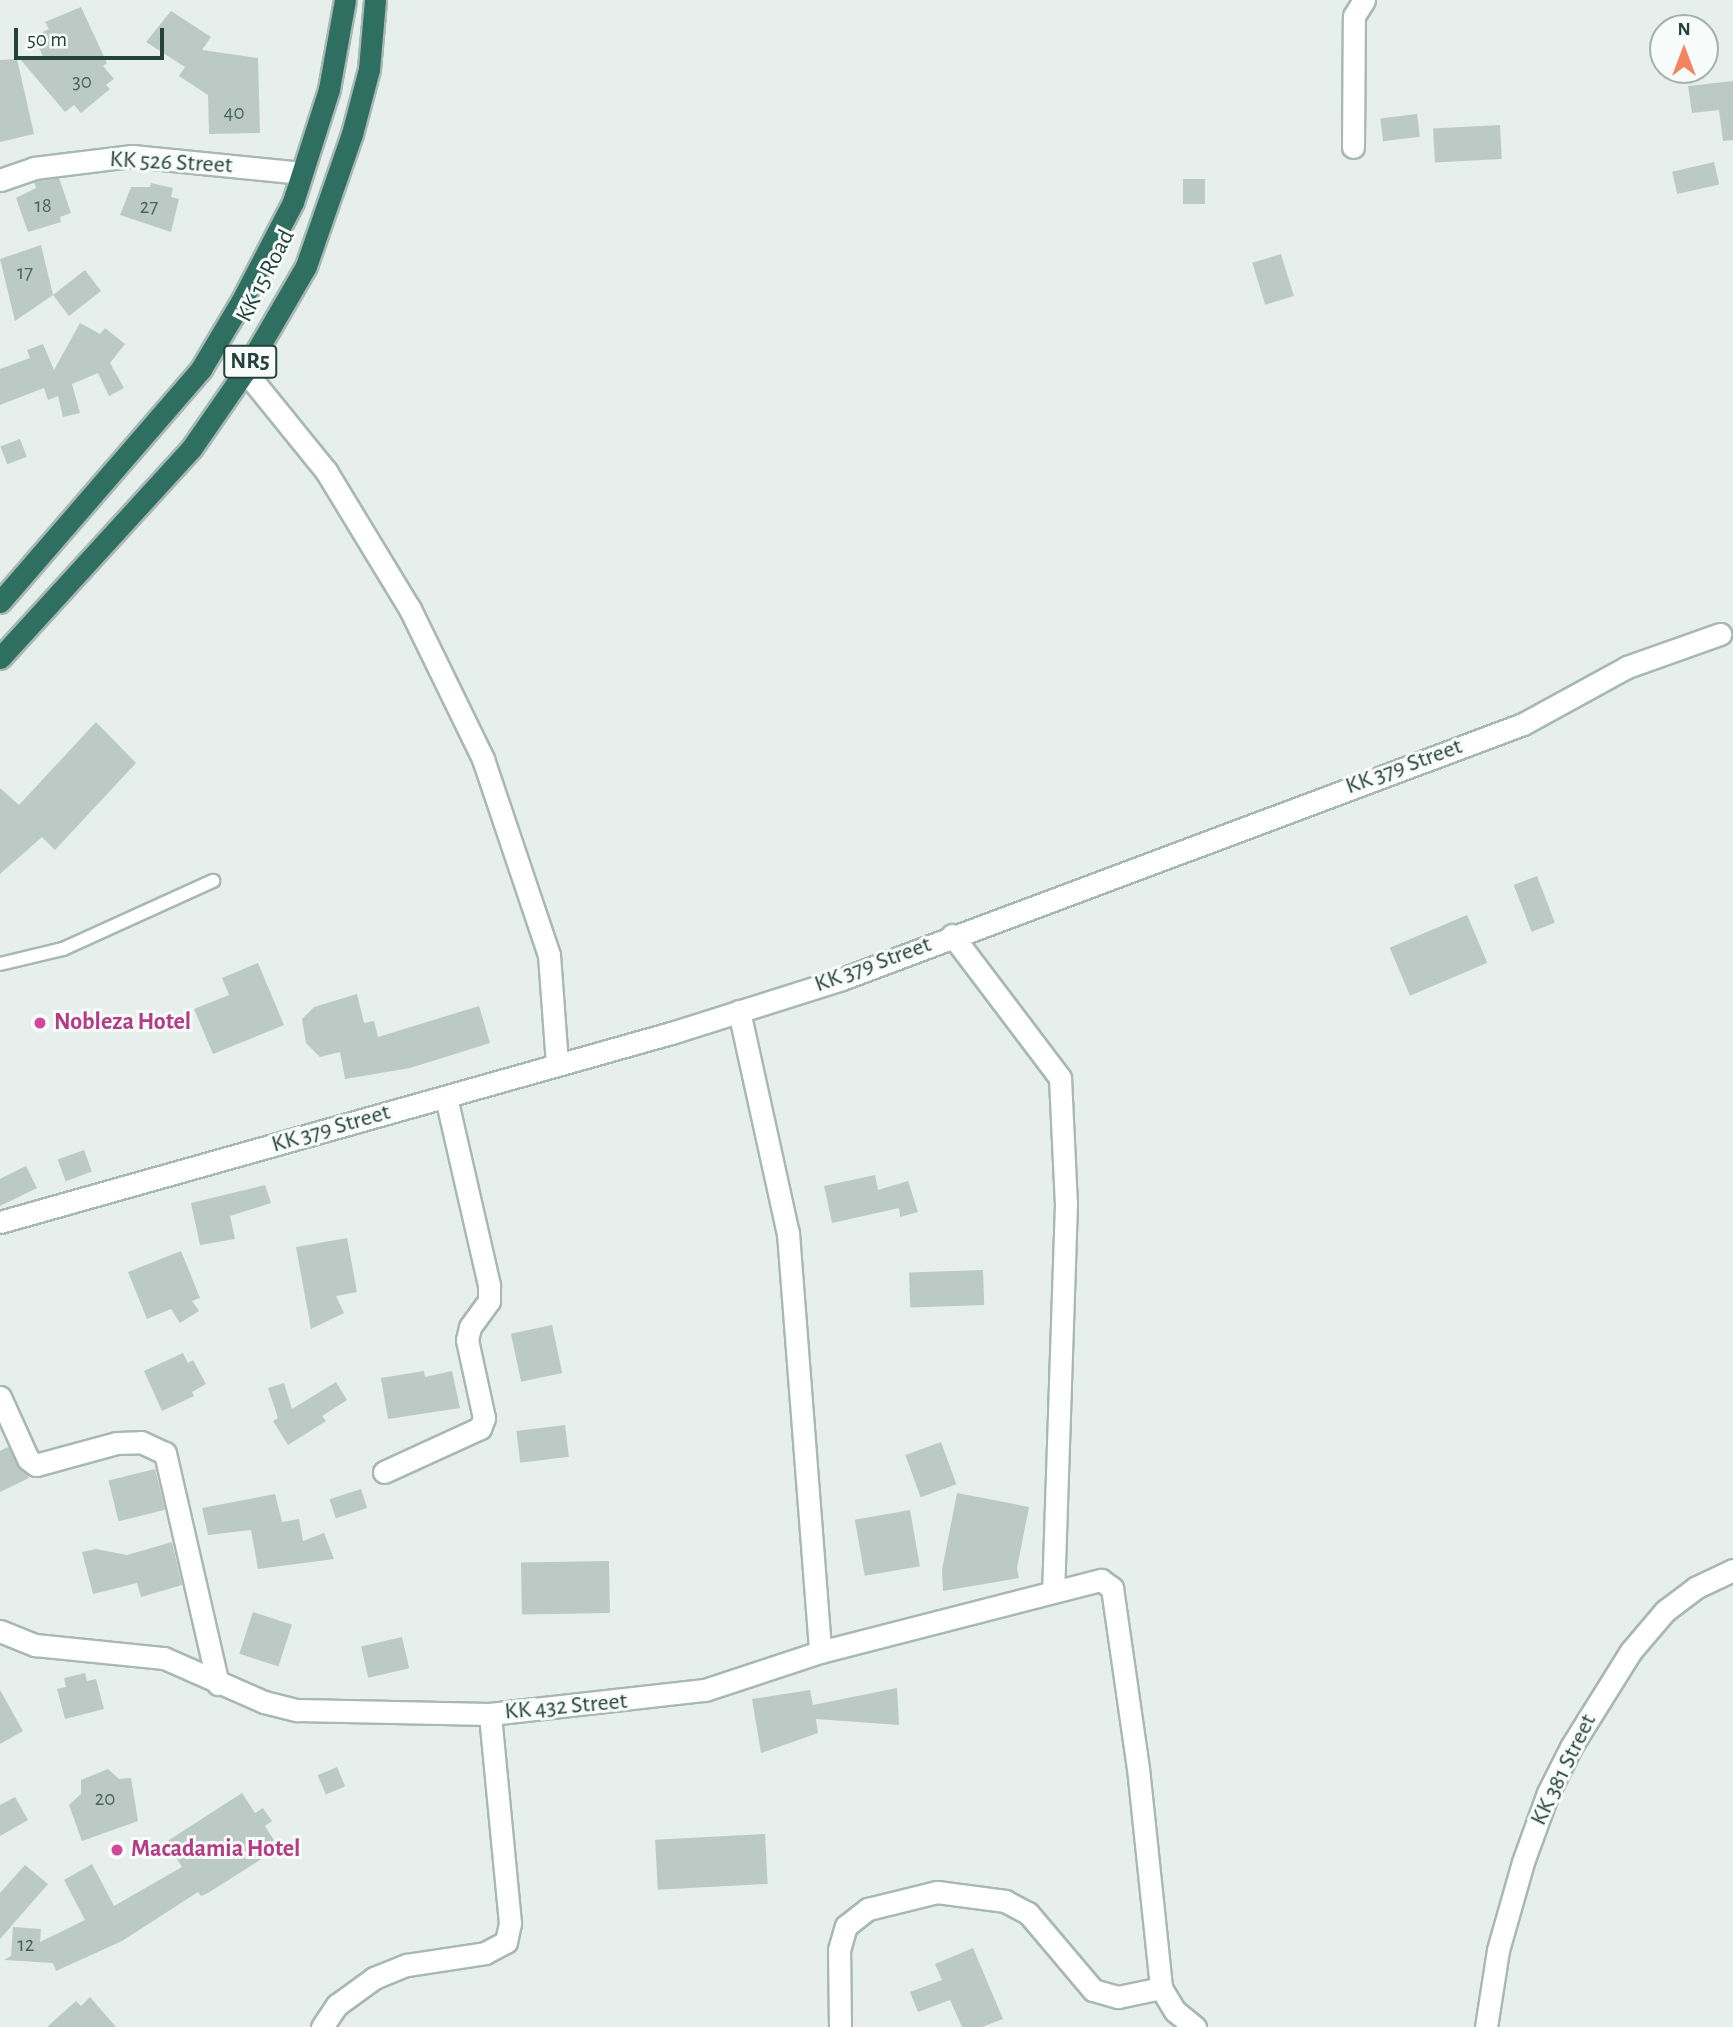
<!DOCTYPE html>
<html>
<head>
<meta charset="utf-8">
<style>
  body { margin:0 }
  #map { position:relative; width:1733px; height:2027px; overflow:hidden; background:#e6efeb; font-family:"Alegreya Sans",sans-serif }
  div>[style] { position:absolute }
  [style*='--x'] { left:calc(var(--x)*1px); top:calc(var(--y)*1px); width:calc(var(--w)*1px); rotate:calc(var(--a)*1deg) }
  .building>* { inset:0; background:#bbcac4; transform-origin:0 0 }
  .roads { filter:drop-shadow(2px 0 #a8b8b2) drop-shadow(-2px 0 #a8b8b2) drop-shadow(0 2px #a8b8b2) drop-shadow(0 -2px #a8b8b2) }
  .lane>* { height:12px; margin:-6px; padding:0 6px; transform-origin:6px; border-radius:6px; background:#fff }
  .street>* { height:21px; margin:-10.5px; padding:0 10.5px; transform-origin:10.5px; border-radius:10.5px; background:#fff }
  .highway>* { height:21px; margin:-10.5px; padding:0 10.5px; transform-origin:10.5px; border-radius:10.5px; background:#2f6f62 }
  .dots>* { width:19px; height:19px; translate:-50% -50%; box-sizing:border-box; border:4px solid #f7fbf9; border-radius:50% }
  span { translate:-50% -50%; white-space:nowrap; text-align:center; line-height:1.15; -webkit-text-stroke:6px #f7fbf9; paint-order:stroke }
  .number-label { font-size:21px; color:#4a645c }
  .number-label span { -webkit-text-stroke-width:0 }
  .shield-label span { padding:2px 5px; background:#f7fbf9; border:2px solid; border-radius:5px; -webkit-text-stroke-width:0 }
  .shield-label { font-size:23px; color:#24423a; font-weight:700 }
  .street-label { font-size:24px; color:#24423a }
  .hotel-label { font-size:24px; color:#b23c85; font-weight:700 }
  .left { translate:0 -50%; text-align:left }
  .north { position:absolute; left:1649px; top:14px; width:70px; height:70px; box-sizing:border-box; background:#f7fbf9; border:2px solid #a3b1ad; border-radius:50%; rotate:0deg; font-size:19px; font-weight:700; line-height:28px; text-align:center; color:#24423a }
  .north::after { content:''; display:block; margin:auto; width:24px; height:32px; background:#f4845f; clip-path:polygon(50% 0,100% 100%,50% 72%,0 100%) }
  .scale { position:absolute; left:14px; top:28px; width:150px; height:32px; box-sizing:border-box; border:4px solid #24423a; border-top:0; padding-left:9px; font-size:21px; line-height:24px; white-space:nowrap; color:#24423a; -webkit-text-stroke:5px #f7fbf9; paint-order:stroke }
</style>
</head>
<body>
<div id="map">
  <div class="building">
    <div style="clip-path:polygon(81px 7px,107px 63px,103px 66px,114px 79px,106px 85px,110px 89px,81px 113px,74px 105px,65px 112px,20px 59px,43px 57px,34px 36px,49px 29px,45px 22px)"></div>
    <div style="clip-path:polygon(171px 11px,211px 37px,202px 50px,258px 58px,260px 133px,209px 134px,208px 95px,179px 76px,185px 67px,146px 42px)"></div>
    <div style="clip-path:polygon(17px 59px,34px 134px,0 142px,0 60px)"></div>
    <div style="clip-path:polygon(1733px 81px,1733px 140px,1723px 141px,1719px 110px,1692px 113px,1688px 86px)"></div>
    <div style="left:1417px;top:114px;width:23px;height:37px;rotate:83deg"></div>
    <div style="left:1500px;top:125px;width:34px;height:67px;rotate:87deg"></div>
    <div style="left:1714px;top:162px;width:23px;height:43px;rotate:77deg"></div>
    <div style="clip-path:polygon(59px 178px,71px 213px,60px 217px,61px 222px,28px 232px,16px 198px,36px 188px,34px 182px)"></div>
    <div style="left:1183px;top:179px;width:22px;height:25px"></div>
    <div style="clip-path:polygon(151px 183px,173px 188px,171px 197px,179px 199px,171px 232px,120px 215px,131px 187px,150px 187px)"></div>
    <div style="clip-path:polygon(41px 245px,53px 295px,85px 270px,101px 291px,69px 316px,53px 295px,15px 321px,0 259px)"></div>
    <div style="left:1281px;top:254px;width:44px;height:30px;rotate:73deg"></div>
    <div style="clip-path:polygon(80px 323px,100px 334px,105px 328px,125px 344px,110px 363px,124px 388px,109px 396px,98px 373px,72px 384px,80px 413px,63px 417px,58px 396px,48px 400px,44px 388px,0 405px,0 369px,30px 358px,27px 350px,43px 344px,54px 370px)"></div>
    <div style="left:20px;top:439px;width:19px;height:21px;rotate:69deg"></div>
    <div style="clip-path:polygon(96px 722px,136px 763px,55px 850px,42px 837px,0 874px,0 788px,19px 805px)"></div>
    <div style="left:1537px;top:876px;width:50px;height:25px;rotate:69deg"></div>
    <div style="left:1467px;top:915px;width:52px;height:84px;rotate:67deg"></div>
    <div style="clip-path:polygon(258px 963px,284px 1025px,213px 1054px,194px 1009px,229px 995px,222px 978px)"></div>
    <div style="clip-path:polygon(357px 994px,364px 1023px,374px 1021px,378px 1037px,479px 1006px,490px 1043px,410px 1068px,345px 1079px,340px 1052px,320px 1057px,306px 1043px,302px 1019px,314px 1007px)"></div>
    <div style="left:84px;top:1150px;width:23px;height:28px;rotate:70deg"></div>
    <div style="clip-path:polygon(26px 1166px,37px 1188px,0 1206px,0 1179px)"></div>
    <div style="clip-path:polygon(875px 1175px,878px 1190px,908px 1181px,918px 1212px,900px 1217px,899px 1208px,832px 1223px,824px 1186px)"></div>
    <div style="clip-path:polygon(265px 1185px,271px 1203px,230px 1216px,235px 1239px,200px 1245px,191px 1203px)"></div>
    <div style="clip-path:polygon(347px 1238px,357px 1292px,336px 1296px,344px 1313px,311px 1329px,296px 1247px)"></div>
    <div style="clip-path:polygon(181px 1251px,200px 1298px,192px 1301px,199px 1311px,180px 1323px,171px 1309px,147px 1319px,128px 1272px)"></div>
    <div style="left:983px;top:1270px;width:35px;height:74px;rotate:88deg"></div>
    <div style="left:552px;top:1325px;width:49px;height:42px;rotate:78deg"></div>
    <div style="clip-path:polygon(183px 1353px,188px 1363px,193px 1360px,206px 1384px,192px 1392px,194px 1396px,162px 1411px,144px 1371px)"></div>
    <div style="clip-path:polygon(424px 1371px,425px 1377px,452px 1371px,460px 1408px,388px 1419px,381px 1378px)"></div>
    <div style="clip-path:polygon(336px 1382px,347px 1400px,322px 1416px,326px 1421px,288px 1445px,273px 1421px,278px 1418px,268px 1388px,284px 1383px,292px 1409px)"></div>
    <div style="left:565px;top:1425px;width:32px;height:49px;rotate:83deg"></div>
    <div style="left:941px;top:1442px;width:45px;height:38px;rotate:70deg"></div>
    <div style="clip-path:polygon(8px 1447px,29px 1478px,0 1492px,0 1451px)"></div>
    <div style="left:155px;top:1469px;width:42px;height:48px;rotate:76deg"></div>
    <div style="left:361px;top:1489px;width:20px;height:33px;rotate:72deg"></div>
    <div style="clip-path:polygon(957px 1493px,1029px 1507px,1017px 1568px,1019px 1578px,943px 1591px,942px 1570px)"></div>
    <div style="clip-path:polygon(275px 1494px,282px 1522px,299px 1519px,303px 1541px,324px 1533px,334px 1559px,258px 1569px,251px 1530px,208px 1535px,202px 1508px)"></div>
    <div style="left:910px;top:1510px;width:57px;height:56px;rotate:80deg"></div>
    <div style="clip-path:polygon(172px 1542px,182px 1585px,141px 1597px,137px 1583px,93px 1594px,82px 1552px,96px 1549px,127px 1555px)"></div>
    <div style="left:609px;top:1561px;width:52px;height:88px;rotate:89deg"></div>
    <div style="left:253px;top:1612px;width:41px;height:44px;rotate:18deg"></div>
    <div style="left:402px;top:1637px;width:32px;height:42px;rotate:77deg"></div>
    <div style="clip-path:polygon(85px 1673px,87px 1681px,96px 1679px,104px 1709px,65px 1719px,57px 1689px,66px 1687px,64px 1678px)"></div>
    <div style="clip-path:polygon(897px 1688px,899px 1725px,816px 1719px,818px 1733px,761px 1753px,752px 1699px,810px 1690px,813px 1705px)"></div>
    <div style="clip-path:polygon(0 1690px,23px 1731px,0 1744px)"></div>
    <div style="left:337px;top:1767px;width:21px;height:21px;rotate:67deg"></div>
    <div style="clip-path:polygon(108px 1769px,119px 1779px,131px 1778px,138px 1821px,82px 1841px,69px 1805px,81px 1794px,81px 1780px)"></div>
    <div style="clip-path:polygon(242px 1793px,255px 1813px,263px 1808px,272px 1821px,265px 1826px,279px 1848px,208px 1893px,201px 1896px,198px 1892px,122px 1941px,56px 1971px,53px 1963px,4px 1960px,11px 1956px,13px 1927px,41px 1929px,40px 1942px,85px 1920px,64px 1880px,92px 1864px,114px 1906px,182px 1867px,166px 1842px)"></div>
    <div style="clip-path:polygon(15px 1797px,28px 1820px,0 1836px,0 1805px)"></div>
    <div style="left:765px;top:1834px;width:50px;height:110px;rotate:87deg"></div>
    <div style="clip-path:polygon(25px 1865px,48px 1884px,0 1939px,0 1893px)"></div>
    <div style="clip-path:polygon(973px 1948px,1003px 2019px,982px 2027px,962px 2027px,950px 2000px,918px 2012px,910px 1992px,942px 1980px,935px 1964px)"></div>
    <div style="clip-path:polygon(90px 1997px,116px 2027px,47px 2027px,76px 2001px,81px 2006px)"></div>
  </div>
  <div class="roads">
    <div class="lane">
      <div style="--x:0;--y:964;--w:65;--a:-13.4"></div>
      <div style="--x:63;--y:949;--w:165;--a:-24.4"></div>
    </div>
    <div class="street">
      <div style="--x:1353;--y:147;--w:131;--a:-89.6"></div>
      <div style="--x:1354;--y:16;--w:19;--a:-58"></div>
      <div style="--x:0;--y:180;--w:36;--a:-19"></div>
      <div style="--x:34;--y:168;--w:99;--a:-7"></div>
      <div style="--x:132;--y:156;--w:171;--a:5.7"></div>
      <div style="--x:245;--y:371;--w:129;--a:51"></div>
      <div style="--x:326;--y:471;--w:162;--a:58.7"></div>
      <div style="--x:410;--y:609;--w:167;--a:64"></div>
      <div style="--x:483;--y:759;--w:207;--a:71.4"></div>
      <div style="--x:549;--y:955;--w:109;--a:85.8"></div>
      <div style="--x:952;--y:935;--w:179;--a:52.9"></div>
      <div style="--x:1060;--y:1078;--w:125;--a:87.3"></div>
      <div style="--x:1066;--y:1203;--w:387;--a:91.9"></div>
      <div style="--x:739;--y:1011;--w:227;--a:77.6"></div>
      <div style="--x:788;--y:1233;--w:420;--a:85.6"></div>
      <div style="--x:0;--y:1222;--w:697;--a:-15.73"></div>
      <div style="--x:671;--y:1033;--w:179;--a:-17.5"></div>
      <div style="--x:842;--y:979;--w:727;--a:-20.53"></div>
      <div style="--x:1523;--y:724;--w:119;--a:-28.7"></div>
      <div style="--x:1627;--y:667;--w:99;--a:-19.5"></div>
      <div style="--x:0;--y:1397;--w:68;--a:65.7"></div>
      <div style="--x:28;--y:1459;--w:10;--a:37"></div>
      <div style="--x:36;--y:1465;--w:84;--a:-15.2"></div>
      <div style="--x:117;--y:1443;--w:24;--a:-2"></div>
      <div style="--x:141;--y:1442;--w:26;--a:25"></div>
      <div style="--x:165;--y:1453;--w:237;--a:77.1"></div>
      <div style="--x:384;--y:1472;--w:106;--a:-24.6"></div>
      <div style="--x:480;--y:1428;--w:11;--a:-68"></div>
      <div style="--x:484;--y:1418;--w:80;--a:-102.3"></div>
      <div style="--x:467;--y:1340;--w:13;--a:-77"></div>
      <div style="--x:470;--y:1327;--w:32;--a:-54"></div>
      <div style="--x:489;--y:1301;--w:16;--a:-90"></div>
      <div style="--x:489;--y:1285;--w:193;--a:-102.9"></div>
      <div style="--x:0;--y:1631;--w:38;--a:22"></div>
      <div style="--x:35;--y:1645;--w:130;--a:5.8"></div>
      <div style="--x:164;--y:1658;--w:109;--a:23.7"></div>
      <div style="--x:264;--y:1702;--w:34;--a:14"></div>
      <div style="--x:297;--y:1710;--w:193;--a:1.2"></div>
      <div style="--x:490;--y:1714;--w:216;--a:-6.4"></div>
      <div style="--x:705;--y:1690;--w:121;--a:-18.3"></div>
      <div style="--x:820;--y:1652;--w:290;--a:-14.4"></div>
      <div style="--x:1101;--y:1580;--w:14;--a:36"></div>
      <div style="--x:1112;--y:1588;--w:182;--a:81.8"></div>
      <div style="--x:1138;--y:1768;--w:221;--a:84"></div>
      <div style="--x:322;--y:2027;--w:27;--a:-56"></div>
      <div style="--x:337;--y:2005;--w:46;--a:-36.1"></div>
      <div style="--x:374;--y:1978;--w:35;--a:-22"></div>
      <div style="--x:407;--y:1965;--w:79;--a:-8.7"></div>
      <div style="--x:485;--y:1953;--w:24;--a:-28"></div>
      <div style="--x:506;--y:1942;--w:19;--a:-78"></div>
      <div style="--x:510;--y:1923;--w:210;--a:-95.5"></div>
      <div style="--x:840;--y:2027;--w:77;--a:-90.7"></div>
      <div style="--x:839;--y:1950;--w:25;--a:-74"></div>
      <div style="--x:846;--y:1926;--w:28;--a:-38"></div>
      <div style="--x:868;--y:1909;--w:71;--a:-13.8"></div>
      <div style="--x:937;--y:1892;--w:69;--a:7.5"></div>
      <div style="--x:1005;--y:1901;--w:26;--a:28"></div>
      <div style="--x:1028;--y:1913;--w:101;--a:49.8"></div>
      <div style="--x:1093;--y:1990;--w:26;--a:16"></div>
      <div style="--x:1118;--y:1997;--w:44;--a:-11.8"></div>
      <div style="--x:1161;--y:1988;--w:27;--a:59"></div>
      <div style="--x:1175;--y:2011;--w:26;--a:39"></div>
      <div style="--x:1486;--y:2027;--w:78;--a:-81.1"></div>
      <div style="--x:1498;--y:1950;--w:91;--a:-74.1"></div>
      <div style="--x:1523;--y:1862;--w:73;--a:-70.1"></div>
      <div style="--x:1548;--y:1793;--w:51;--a:-63.4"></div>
      <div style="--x:1571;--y:1747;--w:113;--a:-58"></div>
      <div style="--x:1631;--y:1651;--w:52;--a:-49.6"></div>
      <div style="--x:1665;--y:1611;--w:38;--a:-37"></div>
      <div style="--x:1695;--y:1588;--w:42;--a:-25.3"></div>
    </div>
    <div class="highway">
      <div style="--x:0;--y:602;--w:308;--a:-49.2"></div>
      <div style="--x:201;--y:369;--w:78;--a:-59.2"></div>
      <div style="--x:241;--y:302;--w:113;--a:-62.5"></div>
      <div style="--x:293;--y:202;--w:119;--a:-72.3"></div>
      <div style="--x:329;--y:89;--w:90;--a:-79.8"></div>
      <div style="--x:0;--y:658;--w:283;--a:-47.6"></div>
      <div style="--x:191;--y:449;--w:95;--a:-55.3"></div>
      <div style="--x:245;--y:371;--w:121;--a:-59.8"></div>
      <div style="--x:306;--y:266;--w:140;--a:-70.8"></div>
      <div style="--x:352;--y:134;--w:67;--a:-75.3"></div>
      <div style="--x:369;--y:69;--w:69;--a:-85"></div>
    </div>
  </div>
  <div class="dots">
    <div style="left:40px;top:1023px;background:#d1479c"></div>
    <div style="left:117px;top:1850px;background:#d1479c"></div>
  </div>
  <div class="number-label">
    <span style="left:82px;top:82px">30</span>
    <span style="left:234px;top:113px">40</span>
    <span style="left:43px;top:206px">18</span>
    <span style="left:149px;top:207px">27</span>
    <span style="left:25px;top:273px">17</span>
    <span style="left:105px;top:1799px">20</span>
    <span style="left:26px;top:1945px">12</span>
  </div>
  <div class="shield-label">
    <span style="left:250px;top:362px">NR5</span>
  </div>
  <div class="street-label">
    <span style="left:171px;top:163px;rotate:3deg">KK 526 Street</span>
    <span style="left:266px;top:276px;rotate:-63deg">KK 15 Road</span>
    <span style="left:1404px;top:767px;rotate:-20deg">KK 379 Street</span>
    <span style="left:873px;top:965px;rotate:-20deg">KK 379 Street</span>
    <span style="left:331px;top:1129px;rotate:-16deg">KK 379 Street</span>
    <span style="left:566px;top:1707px;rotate:-5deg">KK 432 Street</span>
    <span style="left:1564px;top:1770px;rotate:-64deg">KK 381 Street</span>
  </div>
  <div class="hotel-label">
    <span class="left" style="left:54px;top:1023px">Nobleza Hotel</span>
    <span class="left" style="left:131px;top:1850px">Macadamia Hotel</span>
  </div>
  <div class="north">N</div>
  <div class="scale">50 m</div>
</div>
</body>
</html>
